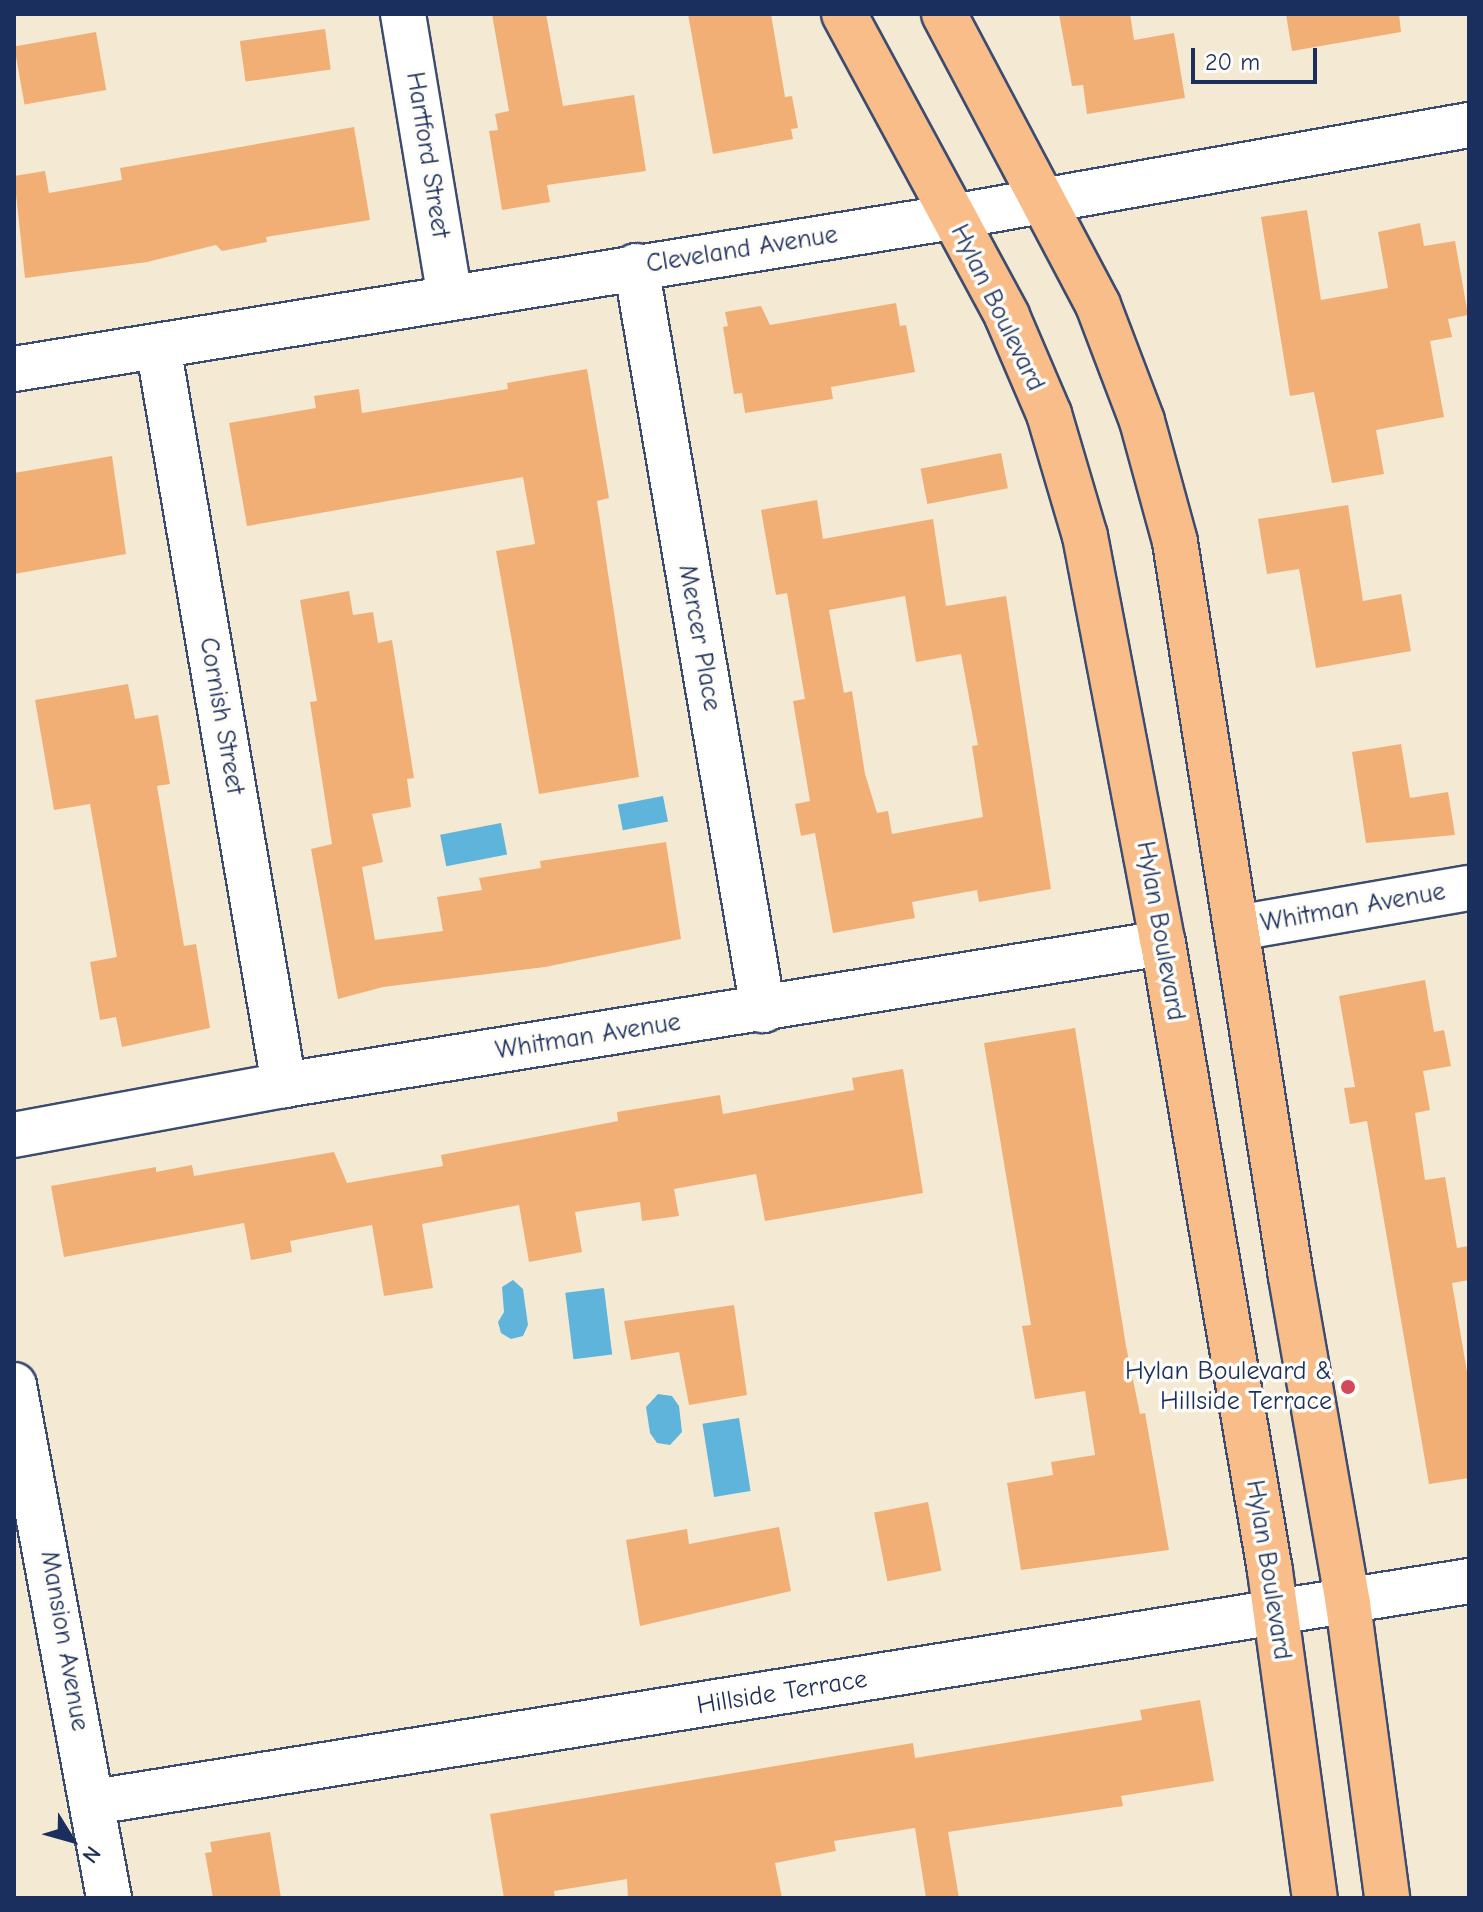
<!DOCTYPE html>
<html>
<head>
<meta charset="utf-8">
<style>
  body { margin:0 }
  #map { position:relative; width:1483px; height:1912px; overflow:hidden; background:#f4ead4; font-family:"Comic Neue",sans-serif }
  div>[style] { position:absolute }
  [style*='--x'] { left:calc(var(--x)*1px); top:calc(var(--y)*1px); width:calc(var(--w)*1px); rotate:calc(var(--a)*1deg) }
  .water>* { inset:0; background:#5fb4db; transform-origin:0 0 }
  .building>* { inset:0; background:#f1af76; transform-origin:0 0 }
  .roads { filter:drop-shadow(2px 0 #3c4b70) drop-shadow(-2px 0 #3c4b70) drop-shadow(0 2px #3c4b70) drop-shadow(0 -2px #3c4b70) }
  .minor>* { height:44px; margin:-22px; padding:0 22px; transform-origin:22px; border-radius:22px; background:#fff }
  .major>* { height:44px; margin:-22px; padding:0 22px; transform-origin:22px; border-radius:22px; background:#f8bd89 }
  .dots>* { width:22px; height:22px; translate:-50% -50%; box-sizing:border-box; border:4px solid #fdfcf7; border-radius:50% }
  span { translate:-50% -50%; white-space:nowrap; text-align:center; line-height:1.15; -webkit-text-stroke:7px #fdfcf7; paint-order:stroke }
  .street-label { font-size:26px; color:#1b2f5e }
  .poi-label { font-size:26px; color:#1b2f5e }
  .right { translate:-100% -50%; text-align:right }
  .frame { position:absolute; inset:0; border:16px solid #1b2f5e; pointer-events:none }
  .north { position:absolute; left:32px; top:1800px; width:80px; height:80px; -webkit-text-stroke:6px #fdfcf7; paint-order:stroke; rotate:127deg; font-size:22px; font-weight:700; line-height:32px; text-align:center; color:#1b2f5e }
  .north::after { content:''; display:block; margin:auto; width:28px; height:36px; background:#1b2f5e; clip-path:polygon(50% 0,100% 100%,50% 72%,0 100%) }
  .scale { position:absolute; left:1191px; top:48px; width:126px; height:36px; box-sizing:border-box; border:4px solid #1b2f5e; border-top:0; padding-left:10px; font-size:24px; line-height:28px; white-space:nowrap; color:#1b2f5e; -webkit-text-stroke:6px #fdfcf7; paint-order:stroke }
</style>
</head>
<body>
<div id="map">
  <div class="water">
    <div style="left:663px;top:796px;width:26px;height:46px;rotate:79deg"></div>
    <div style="left:501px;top:823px;width:32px;height:62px;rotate:79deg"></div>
    <div style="clip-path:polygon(513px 1280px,523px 1289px,528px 1325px,523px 1336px,511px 1339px,501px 1333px,498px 1322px,504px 1312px,502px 1287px)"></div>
    <div style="left:604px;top:1288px;width:67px;height:39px;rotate:83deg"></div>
    <div style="clip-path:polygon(658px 1394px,672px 1396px,679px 1406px,682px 1432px,670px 1445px,657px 1443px,650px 1433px,646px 1407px)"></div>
    <div style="left:739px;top:1418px;width:74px;height:37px;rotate:81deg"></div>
  </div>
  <div class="building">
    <div style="clip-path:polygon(492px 14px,546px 14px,563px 106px,634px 95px,646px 171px,547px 185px,550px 202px,502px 210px,489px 131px,498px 130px,495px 114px,509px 111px)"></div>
    <div style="clip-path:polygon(688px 14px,771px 14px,785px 97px,792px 96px,798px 128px,791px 129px,793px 139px,713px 154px)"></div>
    <div style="clip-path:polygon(1059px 14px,1130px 14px,1134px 40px,1174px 33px,1185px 98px,1087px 114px,1083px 85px,1072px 86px)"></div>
    <div style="clip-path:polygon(1286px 14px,1399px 14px,1401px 32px,1292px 51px)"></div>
    <div style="left:325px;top:29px;width:41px;height:86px;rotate:82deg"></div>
    <div style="left:96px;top:32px;width:59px;height:83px;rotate:80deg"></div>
    <div style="clip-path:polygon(354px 127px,370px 220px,266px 237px,267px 242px,222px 251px,216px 245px,147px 262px,25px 278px,14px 176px,45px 171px,49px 193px,122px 180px,120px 168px)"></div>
    <div style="clip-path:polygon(1307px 210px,1321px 300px,1388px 288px,1378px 232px,1420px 223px,1424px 246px,1455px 241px,1468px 315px,1448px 319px,1452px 337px,1430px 341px,1444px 417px,1376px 430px,1384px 474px,1332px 483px,1314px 392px,1290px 396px,1261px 217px)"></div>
    <div style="clip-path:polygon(896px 303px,900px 326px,906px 325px,915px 372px,831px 387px,833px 399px,745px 413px,742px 393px,734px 394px,723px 327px,728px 326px,725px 312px,761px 306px,770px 325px)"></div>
    <div style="clip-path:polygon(587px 369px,609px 498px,597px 501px,639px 777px,539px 794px,496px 551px,535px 544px,523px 477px,247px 526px,229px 423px,316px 408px,314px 396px,359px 389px,362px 413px,508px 389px,507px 383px)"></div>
    <div style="left:1001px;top:453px;width:36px;height:82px;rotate:79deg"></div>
    <div style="clip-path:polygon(112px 456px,126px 554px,14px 574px,14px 473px)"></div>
    <div style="clip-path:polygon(evenodd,817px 500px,823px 539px,933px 519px,946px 606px,1006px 596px,1051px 889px,979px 902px,977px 890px,912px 902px,915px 918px,833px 933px,815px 833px,801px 836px,795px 804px,810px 801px,793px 701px,805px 699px,787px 593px,776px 595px,761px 510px,817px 500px,905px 596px,916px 662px,961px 654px,978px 745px,972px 746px,983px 817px,892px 834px,888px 811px,877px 813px,865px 774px,852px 691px,844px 693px,829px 610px,905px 596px)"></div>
    <div style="clip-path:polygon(1348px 505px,1363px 601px,1401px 594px,1411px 651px,1316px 668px,1299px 569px,1267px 574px,1258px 519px)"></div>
    <div style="clip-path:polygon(349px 591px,353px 615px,373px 612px,378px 643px,392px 640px,414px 778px,407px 779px,411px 807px,372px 814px,383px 862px,362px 867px,375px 940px,443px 931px,437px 897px,482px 890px,479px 878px,541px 868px,540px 861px,666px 842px,681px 939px,545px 967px,383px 987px,338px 999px,311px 849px,332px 844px,310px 702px,317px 701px,300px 600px)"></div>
    <div style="clip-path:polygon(128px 684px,135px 719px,158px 715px,170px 784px,157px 786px,184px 946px,196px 944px,210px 1028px,122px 1047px,116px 1017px,100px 1020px,90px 962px,117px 957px,90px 804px,54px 810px,35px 700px)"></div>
    <div style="clip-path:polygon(1401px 744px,1410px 798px,1448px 792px,1455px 835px,1366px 843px,1352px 752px)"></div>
    <div style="clip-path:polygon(1425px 980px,1434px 1032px,1444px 1030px,1451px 1066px,1423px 1071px,1430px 1110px,1415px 1113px,1425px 1180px,1445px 1177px,1457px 1248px,1469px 1246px,1469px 1280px,1452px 1283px,1469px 1384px,1469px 1478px,1429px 1484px,1367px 1121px,1350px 1124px,1344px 1088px,1355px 1087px,1339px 996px)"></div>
    <div style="clip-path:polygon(1075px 1028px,1126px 1346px,1140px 1414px,1145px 1413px,1169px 1550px,1021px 1570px,1007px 1483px,1053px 1475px,1051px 1462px,1095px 1455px,1085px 1391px,1035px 1399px,1022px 1326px,1031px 1325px,984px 1043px)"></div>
    <div style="clip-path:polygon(903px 1069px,923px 1193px,765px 1221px,756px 1174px,674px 1189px,679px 1216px,642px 1221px,640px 1202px,575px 1212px,582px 1252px,529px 1262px,519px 1205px,422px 1224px,433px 1288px,384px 1296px,372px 1225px,290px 1241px,292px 1252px,251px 1260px,244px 1223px,64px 1257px,51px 1186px,156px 1167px,156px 1172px,192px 1165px,194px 1176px,334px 1152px,347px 1183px,443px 1166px,441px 1155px,618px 1121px,617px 1112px,720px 1095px,723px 1114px,854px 1090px,852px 1078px)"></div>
    <div style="clip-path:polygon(734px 1305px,747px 1395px,689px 1405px,679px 1352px,631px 1360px,624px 1321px)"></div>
    <div style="left:928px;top:1502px;width:70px;height:55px;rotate:79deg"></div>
    <div style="clip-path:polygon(779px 1527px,791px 1591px,640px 1626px,626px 1540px,687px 1529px,689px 1544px)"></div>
    <div style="clip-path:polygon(1200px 1700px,1214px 1781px,1121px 1796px,1123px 1806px,948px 1832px,959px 1898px,926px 1898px,915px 1828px,834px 1841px,836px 1851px,775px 1863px,782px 1898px,628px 1898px,627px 1879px,554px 1891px,555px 1898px,504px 1898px,490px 1814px,913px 1743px,915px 1758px,1142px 1720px,1140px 1710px)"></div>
    <div style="clip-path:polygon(270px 1832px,281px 1898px,213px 1898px,205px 1853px,212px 1852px,210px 1842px)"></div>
  </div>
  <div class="roads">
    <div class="minor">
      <div style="--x:403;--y:14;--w:287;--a:80.6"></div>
      <div style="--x:636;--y:266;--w:755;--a:80.31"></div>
      <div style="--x:158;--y:346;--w:750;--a:80.32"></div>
      <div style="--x:14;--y:369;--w:950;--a:-9.2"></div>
      <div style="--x:952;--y:217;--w:525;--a:-10.09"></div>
      <div style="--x:1237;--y:928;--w:235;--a:-9.8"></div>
      <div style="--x:14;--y:1135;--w:275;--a:-10.5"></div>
      <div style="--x:284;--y:1085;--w:890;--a:-9.18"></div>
      <div style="--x:14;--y:1385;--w:522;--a:79.51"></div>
      <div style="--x:94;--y:1802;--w:1393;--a:-9.13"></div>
    </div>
    <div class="major">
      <div style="--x:844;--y:14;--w:343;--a:61.6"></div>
      <div style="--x:1007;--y:316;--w:107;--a:66.8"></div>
      <div style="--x:1049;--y:414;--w:127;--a:73.6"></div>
      <div style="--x:1085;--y:536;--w:414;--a:79.2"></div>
      <div style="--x:1163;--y:943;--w:637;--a:80.33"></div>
      <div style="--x:1270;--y:1571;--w:330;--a:82.2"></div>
      <div style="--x:944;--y:14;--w:329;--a:62.1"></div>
      <div style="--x:1098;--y:305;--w:124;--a:69.2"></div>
      <div style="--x:1142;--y:421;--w:125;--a:74.7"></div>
      <div style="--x:1175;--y:542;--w:744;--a:81.03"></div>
      <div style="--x:1291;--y:1277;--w:332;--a:80.1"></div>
      <div style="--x:1348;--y:1604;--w:297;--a:82.4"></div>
    </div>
  </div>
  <div class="dots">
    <div style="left:1348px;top:1387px;background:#d1495b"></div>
  </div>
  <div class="street-label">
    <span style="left:427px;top:155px;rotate:81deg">Hartford Street</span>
    <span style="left:742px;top:250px;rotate:-9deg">Cleveland Avenue</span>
    <span style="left:997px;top:308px;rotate:64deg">Hylan Boulevard</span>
    <span style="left:699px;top:638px;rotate:80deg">Mercer Place</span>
    <span style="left:221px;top:716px;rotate:80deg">Cornish Street</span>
    <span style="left:1353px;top:908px;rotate:-10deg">Whitman Avenue</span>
    <span style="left:1160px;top:931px;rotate:80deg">Hylan Boulevard</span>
    <span style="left:588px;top:1037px;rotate:-9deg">Whitman Avenue</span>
    <span style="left:1268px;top:1570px;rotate:81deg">Hylan Boulevard</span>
    <span style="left:64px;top:1641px;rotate:80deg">Mansion Avenue</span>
    <span style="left:782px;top:1693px;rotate:-9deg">Hillside Terrace</span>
  </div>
  <div class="poi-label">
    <span class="right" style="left:1332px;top:1387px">Hylan Boulevard &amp;<br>Hillside Terrace</span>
  </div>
  <div class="frame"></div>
  <div class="north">N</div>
  <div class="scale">20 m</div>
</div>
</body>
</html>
